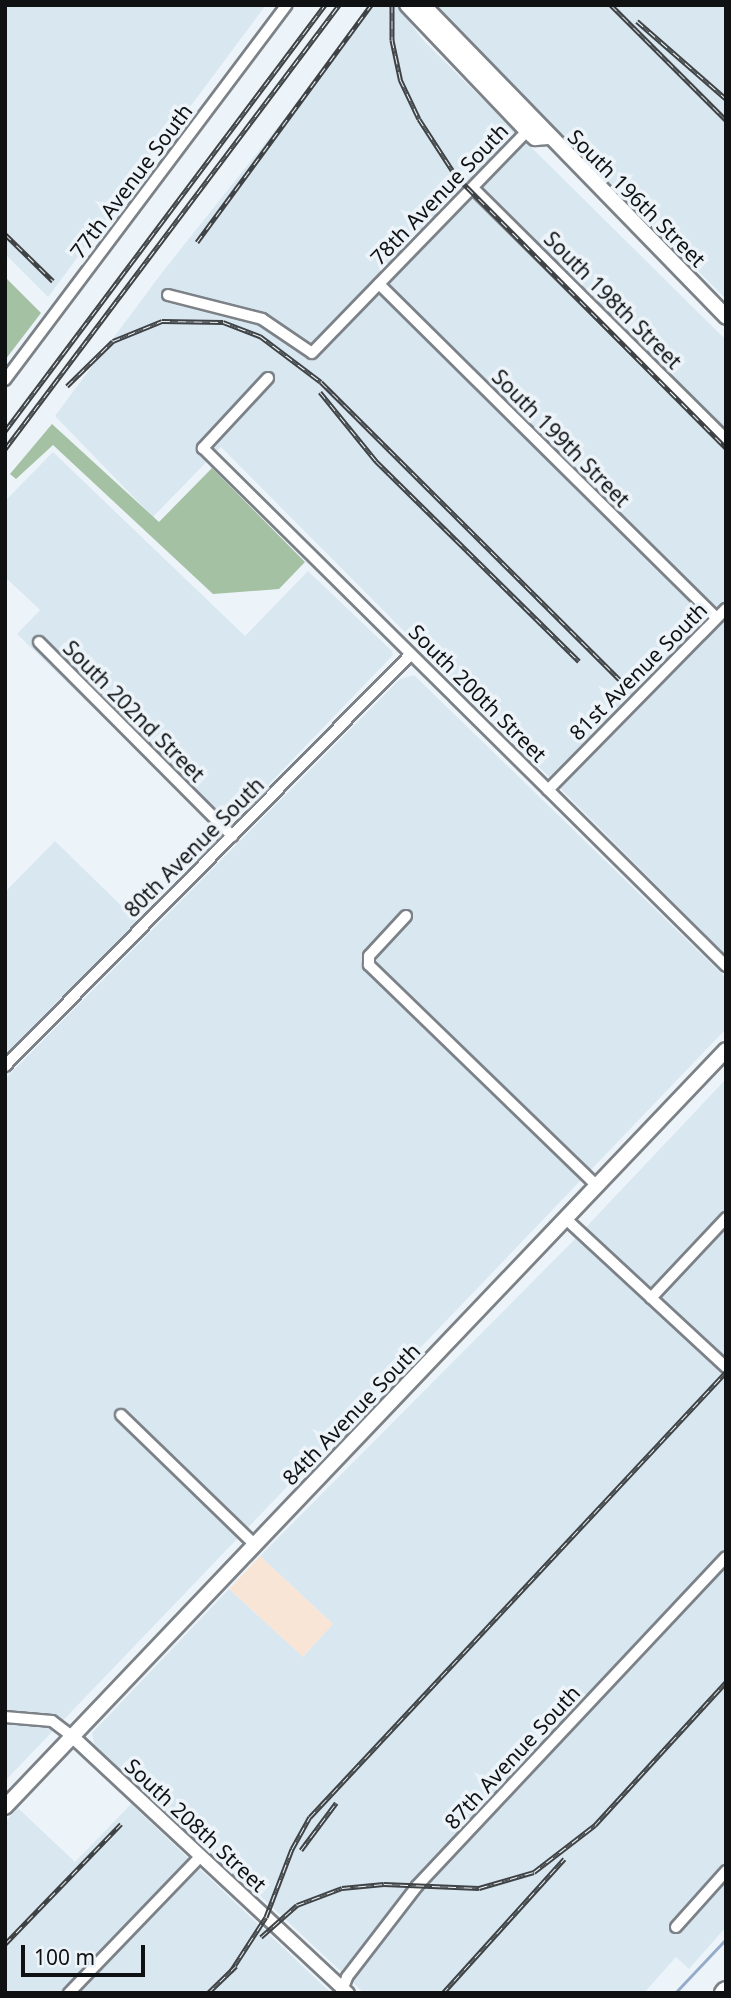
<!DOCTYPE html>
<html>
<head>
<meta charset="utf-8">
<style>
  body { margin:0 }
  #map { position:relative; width:731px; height:1998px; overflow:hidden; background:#edf4f9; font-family:"Noto Sans",sans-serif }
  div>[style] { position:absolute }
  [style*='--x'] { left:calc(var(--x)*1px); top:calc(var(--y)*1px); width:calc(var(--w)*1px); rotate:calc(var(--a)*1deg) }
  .commercial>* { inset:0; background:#f9e5d6; transform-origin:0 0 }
  .built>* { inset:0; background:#d9e7f0 }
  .forest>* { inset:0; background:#a4c1a4 }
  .stream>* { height:2.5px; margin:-1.25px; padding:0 1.25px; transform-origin:1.25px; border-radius:1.25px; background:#94acca }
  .roads { filter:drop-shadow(2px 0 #7c8287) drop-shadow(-2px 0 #7c8287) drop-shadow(0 2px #7c8287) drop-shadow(0 -2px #7c8287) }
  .minor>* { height:10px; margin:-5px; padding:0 5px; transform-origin:5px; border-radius:5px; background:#fff }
  .tertiary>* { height:12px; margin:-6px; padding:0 6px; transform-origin:6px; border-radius:6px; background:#fff }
  .secondary>* { height:14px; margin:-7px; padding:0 7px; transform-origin:7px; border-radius:7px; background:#fff }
  .motorway>* { height:18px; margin:-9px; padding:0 9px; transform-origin:9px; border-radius:9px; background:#fff }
  .rail>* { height:5px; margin-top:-2.5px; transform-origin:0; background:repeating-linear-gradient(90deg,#edf4f9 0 8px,#3f4345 0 16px); box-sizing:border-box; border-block:2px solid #3f4345 }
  span { translate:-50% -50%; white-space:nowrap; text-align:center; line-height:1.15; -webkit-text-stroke:7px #edf4f9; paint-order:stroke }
  .street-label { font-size:21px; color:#0f1113 }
  .frame { position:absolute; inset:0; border:7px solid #0f1113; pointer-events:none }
  .scale { position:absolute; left:21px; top:1945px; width:124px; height:32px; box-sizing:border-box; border:4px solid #0f1113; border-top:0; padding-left:9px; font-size:21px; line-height:24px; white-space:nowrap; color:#0f1113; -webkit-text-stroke:5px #edf4f9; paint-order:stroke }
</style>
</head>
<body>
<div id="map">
  <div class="commercial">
    <div style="left:260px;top:1556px;width:100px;height:45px;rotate:43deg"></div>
  </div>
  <div class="built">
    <div style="clip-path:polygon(5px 5px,266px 5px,48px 297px,5px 254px)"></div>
    <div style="clip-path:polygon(375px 5px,397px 5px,423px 40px,726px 340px,726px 955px,221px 447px,153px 517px,55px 416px,164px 270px)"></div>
    <div style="clip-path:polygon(433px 5px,726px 5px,726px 299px)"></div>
    <div style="clip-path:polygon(53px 452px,245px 636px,308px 571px,392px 651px,393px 655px,222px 833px,17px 634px,40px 610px,5px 577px,5px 501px)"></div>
    <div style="clip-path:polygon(414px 675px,726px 978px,726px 1029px,5px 1781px,5px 1079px,400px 679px)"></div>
    <div style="clip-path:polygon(55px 841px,137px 921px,5px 1055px,5px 892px)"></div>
    <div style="clip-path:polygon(726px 1079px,726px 1927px,689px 1969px,676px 1957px,644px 1993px,364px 1993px,238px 1875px,233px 1880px,95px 1748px,92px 1733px,229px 1589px,303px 1657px,333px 1624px,260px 1556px,571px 1243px)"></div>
    <div style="clip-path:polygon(131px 1804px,331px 1993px,5px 1993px,5px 1822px,18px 1808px,75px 1862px)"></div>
  </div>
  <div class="forest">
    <div style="clip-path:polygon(5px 277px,41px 313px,5px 360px)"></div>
    <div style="clip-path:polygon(52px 424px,159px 522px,212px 468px,305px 562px,279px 589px,213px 594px,53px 445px,16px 479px,10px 474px)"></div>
  </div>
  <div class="stream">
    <div style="--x:675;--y:1993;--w:74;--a:-46.6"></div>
  </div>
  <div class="roads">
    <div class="minor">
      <div style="--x:473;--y:188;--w:356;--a:44.8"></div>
      <div style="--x:379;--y:284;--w:474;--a:44.7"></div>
      <div style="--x:168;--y:295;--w:97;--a:14.3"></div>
      <div style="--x:262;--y:319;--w:60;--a:34.2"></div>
      <div style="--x:312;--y:353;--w:309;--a:-45.9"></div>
      <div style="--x:268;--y:378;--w:96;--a:132.9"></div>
      <div style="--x:203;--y:448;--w:736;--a:44.72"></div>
      <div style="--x:5;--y:380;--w:469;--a:-53.1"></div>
      <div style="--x:39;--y:642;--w:274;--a:45.1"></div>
      <div style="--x:548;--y:790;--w:254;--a:-45.5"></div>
      <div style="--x:406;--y:916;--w:54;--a:132.8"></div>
      <div style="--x:369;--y:956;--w:9;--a:90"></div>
      <div style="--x:369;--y:965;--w:318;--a:44.1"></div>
      <div style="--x:5;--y:1066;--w:578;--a:-45.42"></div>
      <div style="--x:566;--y:1219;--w:218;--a:42.8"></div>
      <div style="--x:651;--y:1298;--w:110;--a:-46.8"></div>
      <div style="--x:121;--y:1415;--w:187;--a:44.1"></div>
      <div style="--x:5;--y:1717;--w:47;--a:4.9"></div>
      <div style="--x:52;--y:1721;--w:26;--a:37"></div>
      <div style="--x:676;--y:1927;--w:75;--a:-48.2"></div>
      <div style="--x:69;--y:1993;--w:190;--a:-46.1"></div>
      <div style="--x:341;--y:1993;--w:17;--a:-69"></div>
      <div style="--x:347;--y:1977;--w:115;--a:-52.4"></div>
      <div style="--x:417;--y:1886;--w:451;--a:-46.8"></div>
    </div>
    <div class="tertiary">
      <div style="--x:73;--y:1737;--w:376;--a:43"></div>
    </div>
    <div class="secondary">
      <div style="--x:407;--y:5;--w:174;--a:46.4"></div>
      <div style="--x:527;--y:131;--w:11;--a:41"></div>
      <div style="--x:535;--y:138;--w:13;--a:-4"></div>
      <div style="--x:423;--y:5;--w:435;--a:45.8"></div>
      <div style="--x:5;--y:1807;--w:1045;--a:-46.4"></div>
    </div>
    <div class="motorway">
      <div style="--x:724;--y:1993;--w:3;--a:-45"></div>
    </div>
  </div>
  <div class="rail">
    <div style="--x:392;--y:5;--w:35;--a:90"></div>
    <div style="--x:392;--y:40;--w:40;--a:78"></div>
    <div style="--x:400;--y:79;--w:44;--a:64.6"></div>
    <div style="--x:419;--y:119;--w:68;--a:57"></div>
    <div style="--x:456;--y:176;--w:383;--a:45.2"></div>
    <div style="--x:611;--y:5;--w:163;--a:45"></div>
    <div style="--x:637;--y:21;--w:118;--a:41.2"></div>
    <div style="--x:5;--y:234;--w:67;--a:44.4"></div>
    <div style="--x:197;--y:242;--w:294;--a:-53.7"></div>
    <div style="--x:67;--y:386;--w:64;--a:-44.4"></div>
    <div style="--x:113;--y:341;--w:53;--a:-22.2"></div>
    <div style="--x:162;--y:321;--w:61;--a:0.9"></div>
    <div style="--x:223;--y:322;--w:40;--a:21"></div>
    <div style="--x:260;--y:336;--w:76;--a:37"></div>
    <div style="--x:321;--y:382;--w:426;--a:44.9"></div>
    <div style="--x:320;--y:392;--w:89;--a:50.9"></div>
    <div style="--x:376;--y:461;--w:285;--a:44.6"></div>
    <div style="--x:5;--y:431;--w:533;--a:-53.09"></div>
    <div style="--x:5;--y:449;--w:556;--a:-53.05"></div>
    <div style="--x:301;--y:1850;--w:59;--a:-53.3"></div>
    <div style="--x:261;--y:1937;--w:48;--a:-41.6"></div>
    <div style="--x:297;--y:1905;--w:48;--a:-20.7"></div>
    <div style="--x:342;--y:1888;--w:42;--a:-5.4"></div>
    <div style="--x:384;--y:1884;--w:95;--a:2.4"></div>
    <div style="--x:479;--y:1888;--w:57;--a:-16.2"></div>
    <div style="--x:534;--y:1872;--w:77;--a:-37.6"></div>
    <div style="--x:595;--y:1825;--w:194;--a:-47.5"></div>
    <div style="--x:5;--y:1944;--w:167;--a:-46"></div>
    <div style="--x:231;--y:1971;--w:64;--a:-57.1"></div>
    <div style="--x:266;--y:1917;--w:73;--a:-69.1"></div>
    <div style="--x:292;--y:1849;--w:37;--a:-61"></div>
    <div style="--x:310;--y:1817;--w:609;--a:-46.93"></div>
    <div style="--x:208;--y:1993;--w:39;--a:-44"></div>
    <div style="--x:443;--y:1993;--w:181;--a:-47.9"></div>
  </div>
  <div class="street-label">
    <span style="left:131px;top:181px;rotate:-53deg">77th Avenue South</span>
    <span style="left:439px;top:194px;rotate:-46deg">78th Avenue South</span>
    <span style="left:637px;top:198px;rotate:45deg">South 196th Street</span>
    <span style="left:613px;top:300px;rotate:45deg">South 198th Street</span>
    <span style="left:561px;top:438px;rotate:45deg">South 199th Street</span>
    <span style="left:638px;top:671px;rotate:-45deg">81st Avenue South</span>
    <span style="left:478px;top:693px;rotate:45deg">South 200th Street</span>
    <span style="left:134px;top:711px;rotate:45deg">South 202nd Street</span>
    <span style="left:194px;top:847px;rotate:-45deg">80th Avenue South</span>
    <span style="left:351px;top:1414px;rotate:-46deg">84th Avenue South</span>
    <span style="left:512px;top:1757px;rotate:-47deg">87th Avenue South</span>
    <span style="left:196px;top:1825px;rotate:43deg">South 208th Street</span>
  </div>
  <div class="frame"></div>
  <div class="scale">100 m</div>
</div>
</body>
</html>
